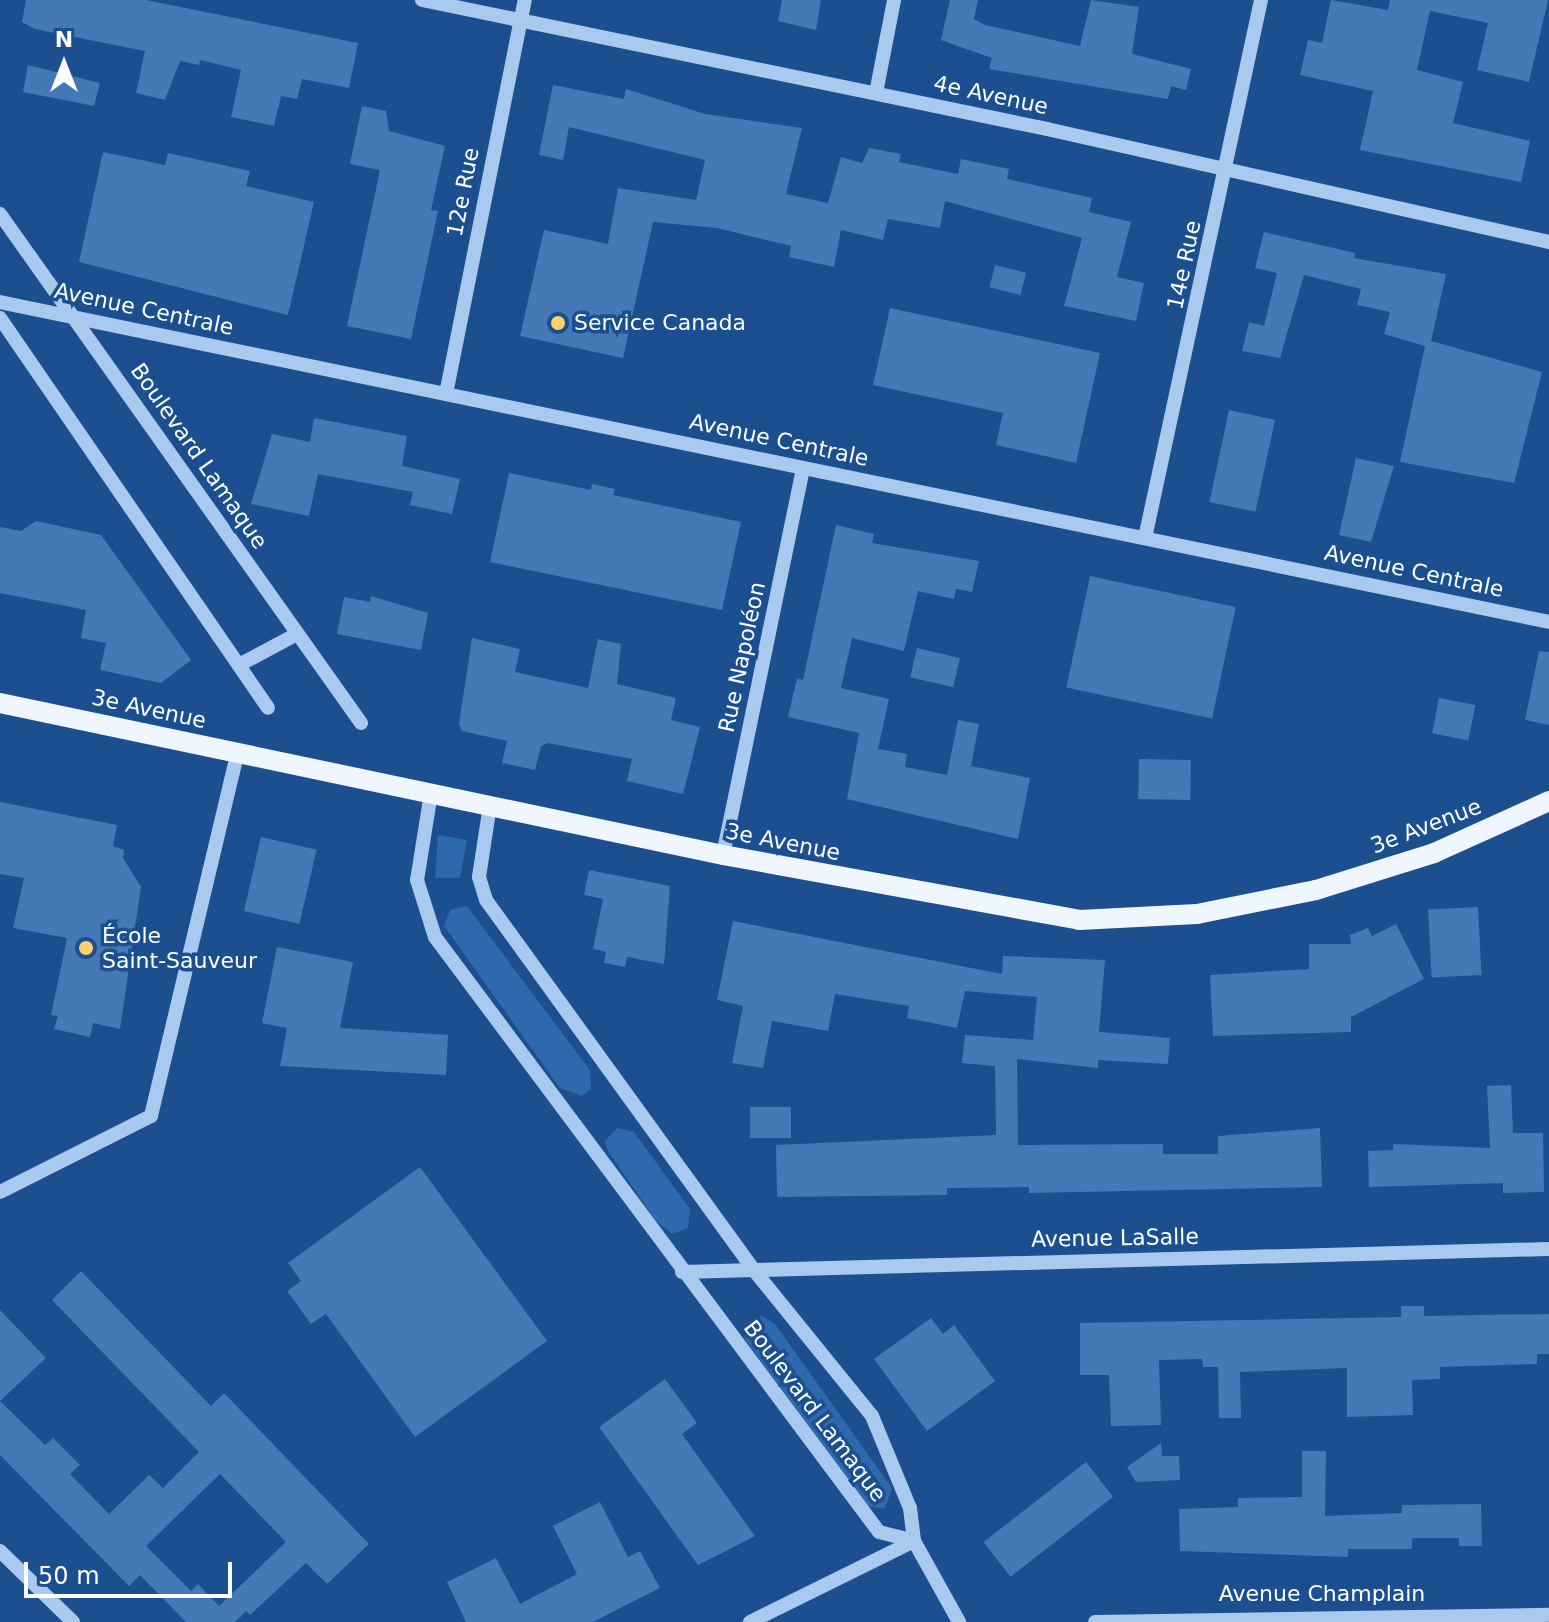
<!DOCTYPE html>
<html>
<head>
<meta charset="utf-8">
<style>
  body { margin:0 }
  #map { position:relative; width:1549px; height:1622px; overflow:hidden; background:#1b4f8f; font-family:"DejaVu Sans",sans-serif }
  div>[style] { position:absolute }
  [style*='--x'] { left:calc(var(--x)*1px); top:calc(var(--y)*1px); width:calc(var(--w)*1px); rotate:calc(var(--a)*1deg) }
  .green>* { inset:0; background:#2e69ad }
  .building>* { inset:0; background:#4478b7; transform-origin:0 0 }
  .minor>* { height:14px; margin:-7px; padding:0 7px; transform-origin:7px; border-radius:7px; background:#a9c9ee }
  .major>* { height:20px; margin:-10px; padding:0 10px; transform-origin:10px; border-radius:10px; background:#f0f6ff }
  .dots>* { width:22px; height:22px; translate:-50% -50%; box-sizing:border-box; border:4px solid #1b4f8f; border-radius:50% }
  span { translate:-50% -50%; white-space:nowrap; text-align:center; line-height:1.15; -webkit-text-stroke:7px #1b4f8f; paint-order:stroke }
  .street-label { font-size:22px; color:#fff }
  .poi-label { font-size:22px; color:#fff }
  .left { translate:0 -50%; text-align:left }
  .north { position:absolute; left:24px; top:24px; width:80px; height:80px; -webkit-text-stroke:6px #1b4f8f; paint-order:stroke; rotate:0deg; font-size:22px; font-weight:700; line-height:32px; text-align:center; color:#fff }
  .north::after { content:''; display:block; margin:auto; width:28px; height:36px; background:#fff; clip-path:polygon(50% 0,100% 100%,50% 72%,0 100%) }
  .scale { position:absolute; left:24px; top:1562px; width:208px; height:36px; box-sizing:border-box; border:4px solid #fff; border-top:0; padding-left:10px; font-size:24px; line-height:28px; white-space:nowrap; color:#fff; -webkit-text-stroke:6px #1b4f8f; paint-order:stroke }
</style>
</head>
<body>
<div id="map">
  <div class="green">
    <div style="clip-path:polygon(438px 835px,467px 840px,460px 878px,435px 878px)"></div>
    <div style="clip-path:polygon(467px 906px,590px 1070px,591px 1089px,582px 1096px,560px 1088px,444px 926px,450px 910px)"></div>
    <div style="clip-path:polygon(617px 1128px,634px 1132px,690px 1209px,688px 1228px,672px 1234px,656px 1221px,608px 1151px,605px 1141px)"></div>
    <div style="clip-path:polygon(762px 1316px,775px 1324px,892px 1488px,885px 1509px,867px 1506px,745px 1339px,745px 1323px)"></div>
  </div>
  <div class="building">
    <div style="clip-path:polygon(26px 0,146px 0,358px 43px,349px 88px,302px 79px,297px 99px,281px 96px,274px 126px,231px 117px,241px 70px,200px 60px,199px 65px,180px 61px,165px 100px,136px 93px,145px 51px,35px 29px,22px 22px)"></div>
    <div style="clip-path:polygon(782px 0,821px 0,816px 30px,778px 21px)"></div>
    <div style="clip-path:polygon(950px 0,978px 0,974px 19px,985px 25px,1080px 46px,1091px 0,1139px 7px,1132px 54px,1191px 69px,1186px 90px,1171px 86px,1168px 99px,989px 69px,992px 58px,941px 40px)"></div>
    <div style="clip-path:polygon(1331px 0,1388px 10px,1390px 0,1548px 0,1529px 82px,1477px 70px,1488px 23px,1430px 11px,1417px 70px,1463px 82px,1453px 123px,1530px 141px,1521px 182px,1360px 150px,1373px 91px,1300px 75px,1308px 40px,1322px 43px)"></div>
    <div style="clip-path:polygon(28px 65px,100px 83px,94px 106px,23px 92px)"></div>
    <div style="clip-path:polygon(553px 85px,624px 99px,626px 89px,705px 114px,802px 128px,786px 194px,828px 203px,841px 157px,862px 163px,869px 148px,901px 154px,899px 162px,958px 174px,961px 159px,1009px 169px,1007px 179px,1092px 198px,1089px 212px,1131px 222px,1117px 277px,1144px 283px,1136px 321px,1064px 306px,1082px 238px,945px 201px,940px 228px,888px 219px,883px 240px,841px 230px,834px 267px,789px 257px,791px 246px,717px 228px,653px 222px,623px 358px,520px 336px,544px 230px,608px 244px,618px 188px,696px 200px,705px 160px,569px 127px,563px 160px,539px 155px)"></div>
    <div style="clip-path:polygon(362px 106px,386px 111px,389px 131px,445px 146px,431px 210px,438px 211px,411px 339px,347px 326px,380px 170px,350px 164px)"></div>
    <div style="clip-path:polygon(103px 152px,165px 165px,168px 153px,250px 171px,246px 186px,314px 202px,288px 315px,79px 262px)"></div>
    <div style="clip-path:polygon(1264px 232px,1355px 253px,1354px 258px,1446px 274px,1431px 341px,1542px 372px,1514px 483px,1400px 462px,1425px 346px,1384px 334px,1390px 312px,1357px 305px,1361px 289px,1304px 275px,1280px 358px,1242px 351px,1249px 322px,1264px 326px,1277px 273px,1255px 268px)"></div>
    <div style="left:995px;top:265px;width:32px;height:23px;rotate:14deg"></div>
    <div style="clip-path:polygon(890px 308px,1100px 353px,1076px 463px,996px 445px,1003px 413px,873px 385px)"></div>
    <div style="left:1229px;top:410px;width:47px;height:94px;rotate:12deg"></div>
    <div style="clip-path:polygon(314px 418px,407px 436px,402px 466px,460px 479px,452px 514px,410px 505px,413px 492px,318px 474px,309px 516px,251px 504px,272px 434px,310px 442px)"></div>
    <div style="clip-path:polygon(1356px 458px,1394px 466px,1371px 542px,1339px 535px)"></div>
    <div style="clip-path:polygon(509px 473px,591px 490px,592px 484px,615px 489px,613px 495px,741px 522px,722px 610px,490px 562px)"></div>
    <div style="clip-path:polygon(36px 521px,101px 535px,191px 660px,161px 683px,100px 670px,106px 643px,81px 638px,86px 610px,0 593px,0 527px,21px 531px)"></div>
    <div style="clip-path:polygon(836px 525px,874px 534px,872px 543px,979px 561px,972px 592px,956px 589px,954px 599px,918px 591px,904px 651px,852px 638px,841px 688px,889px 699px,878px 749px,907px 754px,905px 767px,947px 775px,958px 720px,979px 724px,971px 766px,1030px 778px,1018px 839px,847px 799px,859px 733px,788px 717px,797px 678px,803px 680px)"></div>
    <div style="left:1090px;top:576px;width:149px;height:114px;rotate:12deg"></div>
    <div style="clip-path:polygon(371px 596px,428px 613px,421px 650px,337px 634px,344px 597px,370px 602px)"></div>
    <div style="clip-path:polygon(472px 638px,520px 649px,515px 672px,588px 688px,598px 639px,621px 644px,617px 684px,676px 698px,671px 720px,700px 727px,683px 794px,627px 781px,632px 759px,548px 743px,541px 746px,535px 770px,502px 763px,507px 741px,462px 731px,459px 724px)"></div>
    <div style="left:917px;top:648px;width:44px;height:30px;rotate:13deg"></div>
    <div style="clip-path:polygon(1539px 651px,1549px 652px,1549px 725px,1525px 720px)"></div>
    <div style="left:1439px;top:698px;width:37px;height:36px;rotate:11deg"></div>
    <div style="left:1139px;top:759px;width:52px;height:40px;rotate:1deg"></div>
    <div style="clip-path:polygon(0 802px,117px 825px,113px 846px,124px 850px,123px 858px,141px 887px,120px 1029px,93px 1023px,90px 1037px,54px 1029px,58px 1016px,51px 1015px,67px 938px,13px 928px,24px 878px,0 874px)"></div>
    <div style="left:261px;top:837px;width:57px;height:76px;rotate:13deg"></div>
    <div style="clip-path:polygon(589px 870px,670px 886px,664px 964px,627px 957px,625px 967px,604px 963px,606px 952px,593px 949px,603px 899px,584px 895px)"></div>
    <div style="left:1478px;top:907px;width:68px;height:50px;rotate:87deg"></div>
    <div style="clip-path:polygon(733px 921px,1002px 974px,1003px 956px,1105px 960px,1099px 1032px,1170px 1038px,1168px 1064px,1098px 1060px,1098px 1068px,1017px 1059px,1018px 1145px,1163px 1144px,1163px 1154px,1218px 1154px,1218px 1136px,1320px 1128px,1322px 1187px,1029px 1193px,1029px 1187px,947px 1188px,947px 1195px,777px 1197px,776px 1145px,996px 1135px,995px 1066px,962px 1063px,965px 1035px,1033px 1040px,1037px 997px,965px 991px,957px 1028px,907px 1018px,909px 1006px,835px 994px,828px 1031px,772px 1021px,763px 1068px,732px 1063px,743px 1006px,717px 1000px)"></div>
    <div style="clip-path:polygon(1396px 924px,1424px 979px,1351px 1017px,1351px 1032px,1213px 1036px,1210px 975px,1309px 969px,1309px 944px,1351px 944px,1350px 935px,1368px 928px,1372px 936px)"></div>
    <div style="clip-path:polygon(277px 947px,353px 962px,340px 1028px,448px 1035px,446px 1075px,280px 1066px,287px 1028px,262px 1023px)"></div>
    <div style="clip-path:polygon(1511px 1085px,1513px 1133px,1543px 1133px,1544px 1192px,1503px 1193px,1503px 1183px,1369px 1187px,1368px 1151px,1393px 1150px,1393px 1144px,1490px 1148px,1487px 1086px)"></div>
    <div style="left:750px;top:1107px;width:41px;height:31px"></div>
    <div style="clip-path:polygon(420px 1167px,547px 1341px,415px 1437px,326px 1314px,311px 1324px,287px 1291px,301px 1281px,288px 1263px)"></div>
    <div style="clip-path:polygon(evenodd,81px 1271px,211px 1406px,224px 1393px,369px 1544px,327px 1584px,306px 1563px,250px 1615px,246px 1611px,235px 1622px,186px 1622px,140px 1575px,129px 1586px,0 1455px,0 1310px,46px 1358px,0 1401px,45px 1445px,53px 1438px,80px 1465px,70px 1474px,109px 1514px,149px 1475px,163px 1488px,199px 1452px,52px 1300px,81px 1271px,220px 1474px,286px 1542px,219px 1606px,198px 1584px,191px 1591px,146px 1546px,220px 1474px)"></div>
    <div style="clip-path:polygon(1401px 1306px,1424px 1306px,1424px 1316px,1549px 1314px,1549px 1354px,1537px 1354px,1537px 1364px,1440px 1367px,1440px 1379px,1412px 1380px,1413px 1415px,1347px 1417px,1347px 1368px,1240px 1372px,1241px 1418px,1219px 1418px,1218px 1367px,1203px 1367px,1202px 1359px,1159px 1360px,1161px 1425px,1111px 1426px,1109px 1375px,1080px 1375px,1080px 1323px,1401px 1317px)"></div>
    <div style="clip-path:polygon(931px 1318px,943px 1334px,954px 1325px,995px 1381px,927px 1431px,874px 1359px)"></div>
    <div style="clip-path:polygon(665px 1379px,697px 1423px,682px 1434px,755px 1536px,698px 1565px,599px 1427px)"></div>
    <div style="clip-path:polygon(1161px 1443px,1162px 1456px,1179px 1456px,1180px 1480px,1136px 1482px,1127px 1467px)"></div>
    <div style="clip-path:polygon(1302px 1451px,1326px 1451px,1325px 1516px,1402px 1513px,1402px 1505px,1481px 1504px,1482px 1546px,1459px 1546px,1459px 1538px,1412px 1538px,1412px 1549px,1348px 1549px,1348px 1557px,1180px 1551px,1179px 1509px,1238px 1507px,1238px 1498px,1302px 1497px)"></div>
    <div style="left:1086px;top:1462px;width:44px;height:130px;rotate:52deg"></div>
    <div style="clip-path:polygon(600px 1502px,628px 1557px,640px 1551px,660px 1588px,593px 1622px,466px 1622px,447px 1582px,496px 1558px,520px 1604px,577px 1574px,553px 1526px)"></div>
  </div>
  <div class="minor">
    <div style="--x:422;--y:0;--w:638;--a:11.66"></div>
    <div style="--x:1047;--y:129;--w:515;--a:12.69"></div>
    <div style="--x:876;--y:93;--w:95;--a:-79"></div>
    <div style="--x:0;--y:214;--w:624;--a:54.65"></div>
    <div style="--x:0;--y:302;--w:1582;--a:11.67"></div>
    <div style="--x:0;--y:318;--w:473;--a:55.5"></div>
    <div style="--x:446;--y:394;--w:402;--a:-78.7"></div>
    <div style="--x:1145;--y:538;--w:550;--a:-77.83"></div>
    <div style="--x:239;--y:665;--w:66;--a:-28.1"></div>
    <div style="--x:431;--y:793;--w:88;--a:99.1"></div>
    <div style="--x:417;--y:880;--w:60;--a:72.5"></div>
    <div style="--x:435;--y:937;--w:742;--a:53.27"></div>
    <div style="--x:879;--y:1532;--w:36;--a:14"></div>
    <div style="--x:490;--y:805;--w:73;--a:98.7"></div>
    <div style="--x:479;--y:877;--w:24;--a:73"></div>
    <div style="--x:486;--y:900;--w:455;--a:54.1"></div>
    <div style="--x:753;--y:1269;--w:189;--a:51"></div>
    <div style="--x:872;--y:1416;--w:100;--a:67.6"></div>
    <div style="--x:910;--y:1508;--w:33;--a:83"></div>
    <div style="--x:914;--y:1541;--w:93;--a:60.9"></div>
    <div style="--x:723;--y:855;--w:395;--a:-78.3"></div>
    <div style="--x:0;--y:1192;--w:169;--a:-26.7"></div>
    <div style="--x:151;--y:1116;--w:375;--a:-76.6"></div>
    <div style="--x:682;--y:1272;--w:867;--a:-1.52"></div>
    <div style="--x:0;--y:1551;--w:102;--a:44.2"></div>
    <div style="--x:750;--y:1622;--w:183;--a:-26.3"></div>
    <div style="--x:1095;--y:1622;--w:454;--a:-0.9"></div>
  </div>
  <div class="major">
    <div style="--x:0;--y:703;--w:739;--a:11.87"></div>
    <div style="--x:723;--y:855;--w:362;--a:10.3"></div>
    <div style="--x:1079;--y:920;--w:118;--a:-2.9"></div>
    <div style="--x:1197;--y:914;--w:121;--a:-11.4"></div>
    <div style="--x:1316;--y:890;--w:124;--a:-17.4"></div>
    <div style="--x:1434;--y:853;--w:126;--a:-24.3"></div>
  </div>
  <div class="dots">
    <div style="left:558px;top:323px;background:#ffd166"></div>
    <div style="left:86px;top:948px;background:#ffd166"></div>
  </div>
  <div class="street-label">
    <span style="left:991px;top:95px;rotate:12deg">4e Avenue</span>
    <span style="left:463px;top:192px;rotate:-79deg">12e Rue</span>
    <span style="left:1184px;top:265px;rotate:-78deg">14e Rue</span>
    <span style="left:144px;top:309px;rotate:12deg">Avenue Centrale</span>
    <span style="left:779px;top:440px;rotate:12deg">Avenue Centrale</span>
    <span style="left:199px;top:456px;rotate:55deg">Boulevard Lamaque</span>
    <span style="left:1414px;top:571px;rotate:12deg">Avenue Centrale</span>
    <span style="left:742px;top:657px;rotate:-78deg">Rue Napoléon</span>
    <span style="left:149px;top:709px;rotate:12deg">3e Avenue</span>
    <span style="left:1426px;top:826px;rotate:-21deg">3e Avenue</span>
    <span style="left:783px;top:842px;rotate:11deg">3e Avenue</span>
    <span style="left:1115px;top:1238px;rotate:-1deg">Avenue LaSalle</span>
    <span style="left:815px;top:1411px;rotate:53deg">Boulevard Lamaque</span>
    <span style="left:1322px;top:1594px">Avenue Champlain</span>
  </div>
  <div class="poi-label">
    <span class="left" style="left:574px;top:323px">Service Canada</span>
    <span class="left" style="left:102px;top:948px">École<br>Saint-Sauveur</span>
  </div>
  <div class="north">N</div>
  <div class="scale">50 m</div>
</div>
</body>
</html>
